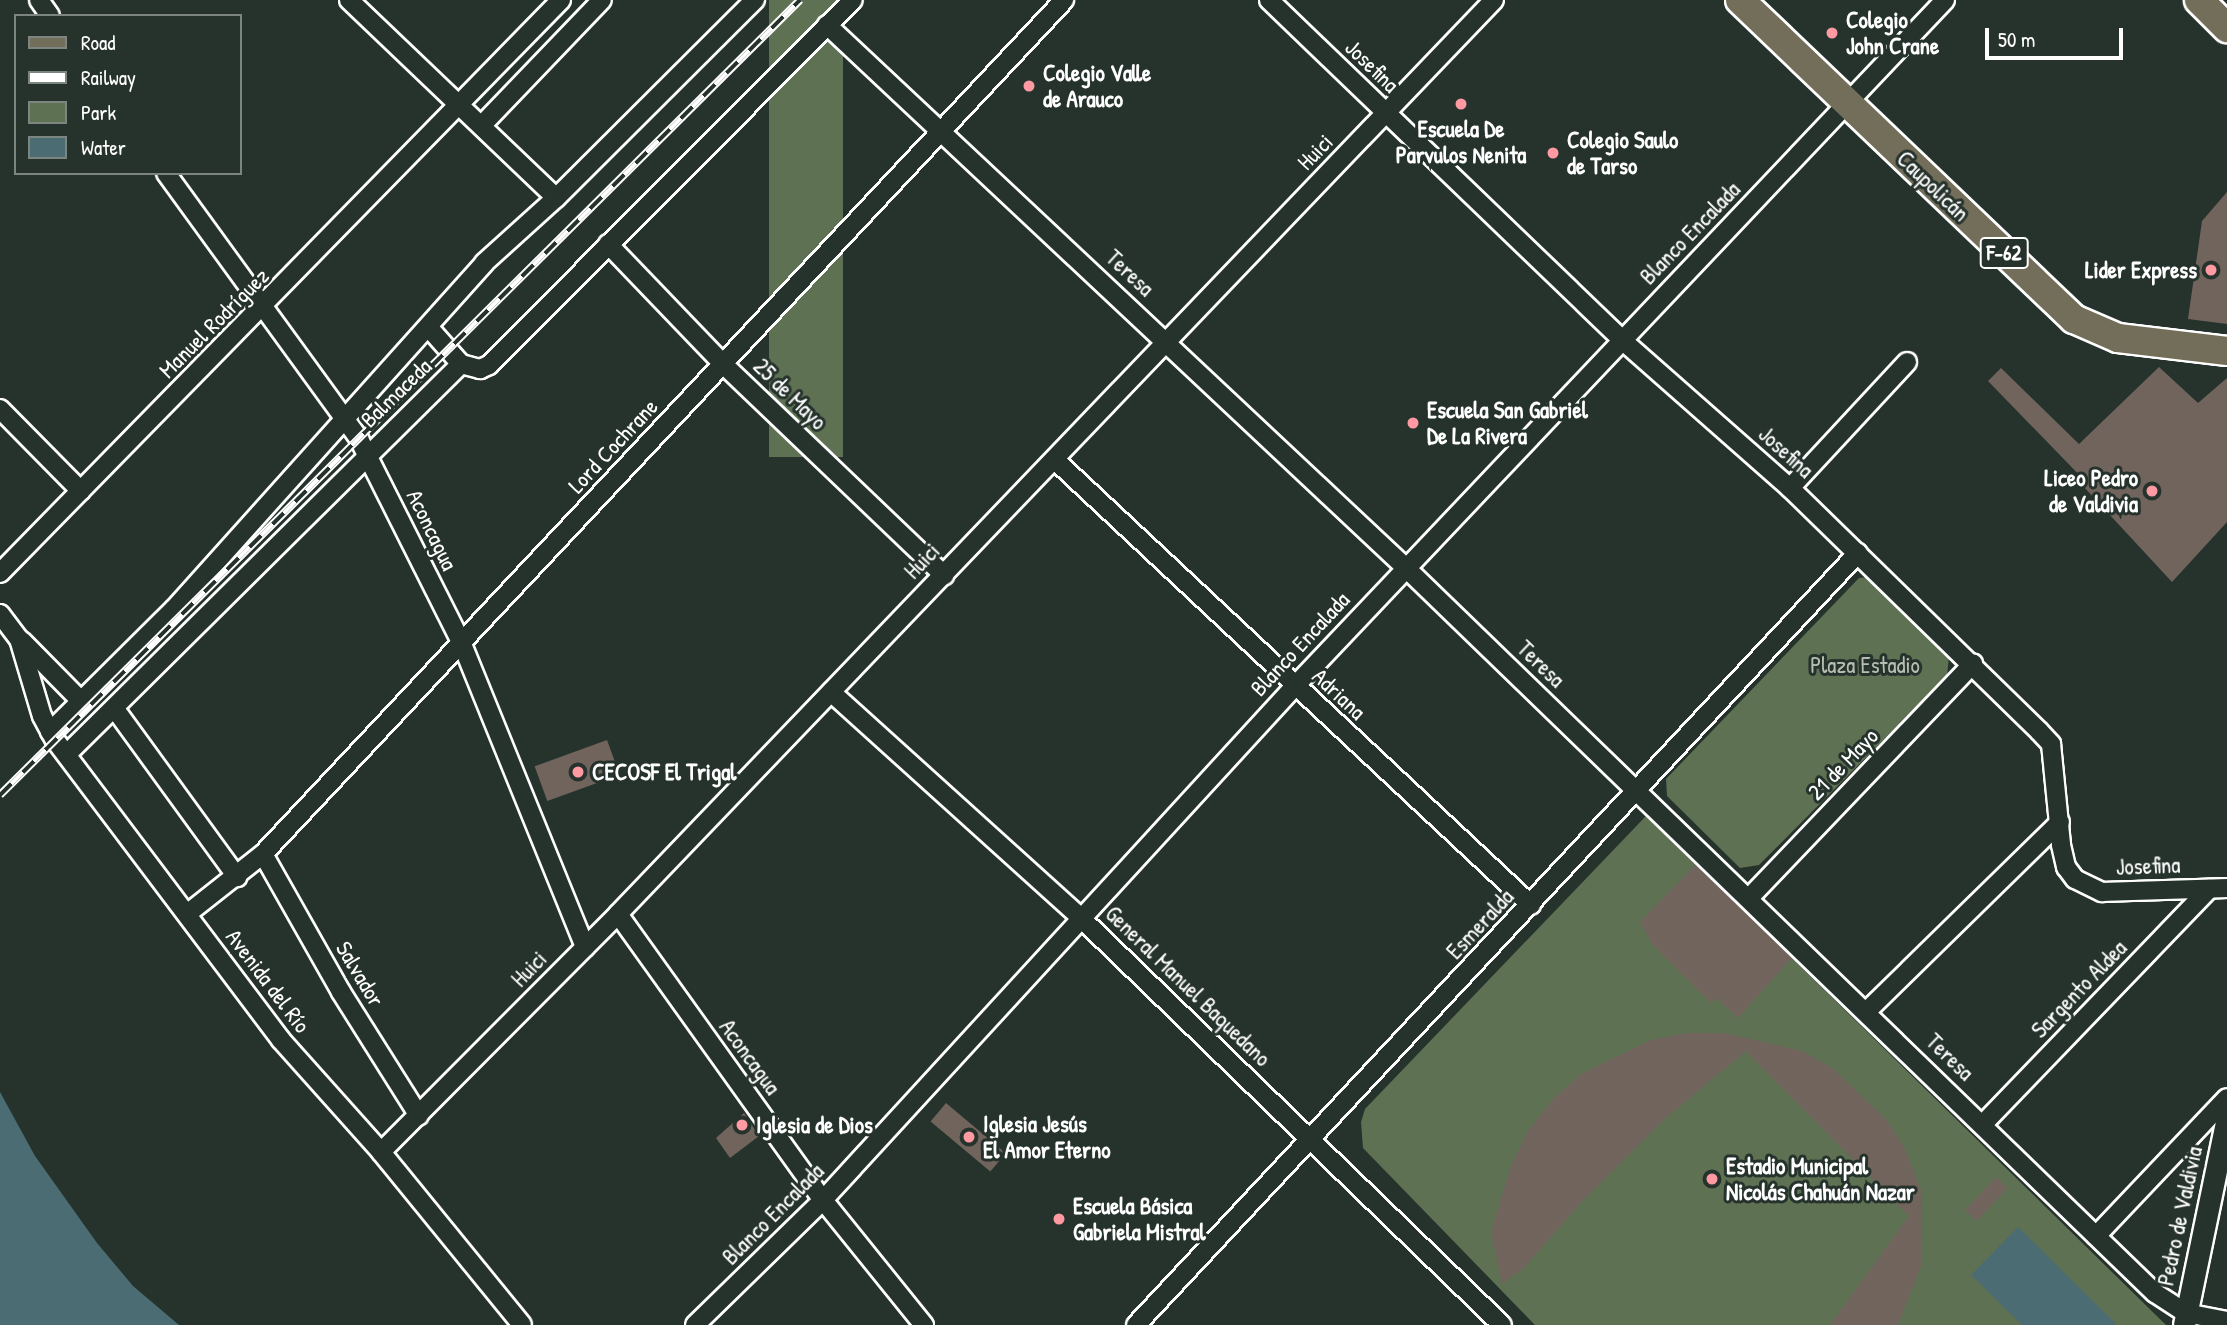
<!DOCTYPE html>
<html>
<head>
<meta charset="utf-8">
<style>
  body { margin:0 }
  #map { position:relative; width:2227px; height:1325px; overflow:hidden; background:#26332d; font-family:"Patrick Hand",sans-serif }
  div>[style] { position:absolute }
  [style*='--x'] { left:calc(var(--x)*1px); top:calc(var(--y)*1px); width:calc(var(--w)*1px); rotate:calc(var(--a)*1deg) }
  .green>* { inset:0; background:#5e7153; transform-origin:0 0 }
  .water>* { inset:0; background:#4b6c72 }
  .building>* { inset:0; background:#71645d; transform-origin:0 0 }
  .roads { filter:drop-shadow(2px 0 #fff) drop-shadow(-2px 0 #fff) drop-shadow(0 2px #fff) drop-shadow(0 -2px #fff) }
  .minor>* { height:18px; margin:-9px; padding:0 9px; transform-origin:9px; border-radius:9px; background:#26332d }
  .tertiary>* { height:21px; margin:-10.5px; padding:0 10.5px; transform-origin:10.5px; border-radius:10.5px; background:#26332d }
  .primary>* { height:28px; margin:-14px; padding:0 14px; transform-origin:14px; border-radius:14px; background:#726e59 }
  .rail>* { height:8px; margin-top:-4px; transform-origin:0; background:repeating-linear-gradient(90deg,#26332d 0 16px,#fff 0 32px); box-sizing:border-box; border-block:2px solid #fff }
  .dots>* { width:19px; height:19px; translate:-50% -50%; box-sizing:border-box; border:4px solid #26332d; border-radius:50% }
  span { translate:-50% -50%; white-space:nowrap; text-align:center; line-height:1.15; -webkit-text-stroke:6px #26332d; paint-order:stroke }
  .shield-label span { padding:2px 5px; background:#26332d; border:2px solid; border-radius:5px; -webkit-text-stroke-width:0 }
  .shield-label { font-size:21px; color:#fff; font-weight:700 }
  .poi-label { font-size:23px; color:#fff; font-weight:700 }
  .left { translate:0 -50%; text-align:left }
  .right { translate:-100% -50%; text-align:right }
  .street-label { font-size:23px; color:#fff }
  .park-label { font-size:23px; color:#b7bfb2 }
  .legend { position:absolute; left:14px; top:14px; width:228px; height:161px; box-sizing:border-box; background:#26332d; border:2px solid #7d8581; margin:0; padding:9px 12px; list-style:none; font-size:21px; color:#fff }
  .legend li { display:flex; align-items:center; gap:14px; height:35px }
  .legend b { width:35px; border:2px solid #7d8581 }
  .scale { position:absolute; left:1985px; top:28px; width:138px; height:32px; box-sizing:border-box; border:4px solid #fff; border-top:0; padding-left:9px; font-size:21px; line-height:24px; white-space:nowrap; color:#fff; -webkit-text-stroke:5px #26332d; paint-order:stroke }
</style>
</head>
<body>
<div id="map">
  <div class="green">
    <div style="left:769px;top:0;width:74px;height:457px"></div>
    <div style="clip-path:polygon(1869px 577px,1949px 656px,1947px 676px,1759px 865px,1740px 868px,1667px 796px,1666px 779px,1859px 578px)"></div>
    <div style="clip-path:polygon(1646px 816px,1696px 864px,2166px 1325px,1535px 1325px,1363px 1148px,1361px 1122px,1365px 1109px)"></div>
  </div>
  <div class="water">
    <div style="clip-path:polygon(0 1092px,35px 1156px,97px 1243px,133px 1286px,179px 1325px,0 1325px)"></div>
    <div style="clip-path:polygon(2018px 1227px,2115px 1323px,2114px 1325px,2022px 1325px,1971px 1275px)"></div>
  </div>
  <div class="building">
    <div style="clip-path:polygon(2227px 192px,2227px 324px,2188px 319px,2202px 221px)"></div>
    <div style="clip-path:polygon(2159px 367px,2198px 403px,2227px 378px,2227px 522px,2172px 582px,2083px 486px,2087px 483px,1988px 381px,2001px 368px,2079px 444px)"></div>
    <div style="left:607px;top:740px;width:37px;height:77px;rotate:70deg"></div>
    <div style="clip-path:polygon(1696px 864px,1792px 958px,1738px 1018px,1717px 998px,1711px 1003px,1652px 944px,1640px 922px)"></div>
    <div style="clip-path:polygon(1687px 1033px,1724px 1033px,1802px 1051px,1832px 1068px,1886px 1119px,1905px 1149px,1922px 1193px,1921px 1266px,1898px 1325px,1830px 1325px,1909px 1216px,1746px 1051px,1668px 1116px,1584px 1199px,1524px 1268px,1502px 1284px,1491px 1232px,1511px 1166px,1528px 1131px,1553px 1099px,1581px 1074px,1651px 1040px)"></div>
    <div style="left:946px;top:1103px;width:78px;height:24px;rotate:40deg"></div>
    <div style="clip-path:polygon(744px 1113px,759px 1136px,730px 1158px,716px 1138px)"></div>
    <div style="left:1996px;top:1177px;width:16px;height:45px;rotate:43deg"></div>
  </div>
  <div class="roads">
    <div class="minor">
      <div style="--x:39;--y:0;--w:19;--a:55"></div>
      <div style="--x:349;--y:0;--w:286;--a:43.7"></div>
      <div style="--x:1269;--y:0;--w:490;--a:43.9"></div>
      <div style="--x:1622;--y:340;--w:224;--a:41.4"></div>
      <div style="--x:1790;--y:488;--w:348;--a:44.3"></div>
      <div style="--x:2039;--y:731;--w:18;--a:47"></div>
      <div style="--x:2051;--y:744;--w:101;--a:84.3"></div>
      <div style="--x:2061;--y:845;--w:23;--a:77"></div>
      <div style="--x:2066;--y:867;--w:15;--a:53"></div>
      <div style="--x:2075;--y:879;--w:30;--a:26"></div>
      <div style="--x:2102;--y:892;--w:125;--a:-1.8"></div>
      <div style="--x:827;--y:25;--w:794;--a:43.16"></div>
      <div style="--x:1406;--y:568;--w:1042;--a:44.07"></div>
      <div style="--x:2155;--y:1293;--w:37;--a:33"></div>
      <div style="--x:2186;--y:1313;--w:42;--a:11"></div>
      <div style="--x:482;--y:125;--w:173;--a:-46.2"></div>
      <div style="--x:166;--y:173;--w:329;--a:54"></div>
      <div style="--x:359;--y:439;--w:229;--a:63.3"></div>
      <div style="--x:462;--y:644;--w:327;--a:67.9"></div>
      <div style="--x:608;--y:244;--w:166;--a:46.2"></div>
      <div style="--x:723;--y:364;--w:306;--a:43.7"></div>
      <div style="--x:430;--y:329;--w:47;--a:48.5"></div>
      <div style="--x:461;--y:364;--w:20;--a:15"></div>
      <div style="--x:480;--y:369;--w:10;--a:-24"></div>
      <div style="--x:489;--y:365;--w:515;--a:-45.08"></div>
      <div style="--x:0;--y:409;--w:115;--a:45.4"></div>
      <div style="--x:1054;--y:459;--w:653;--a:43.08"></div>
      <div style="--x:1790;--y:488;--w:172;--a:-47.1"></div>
      <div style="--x:0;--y:573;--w:802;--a:-45.61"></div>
      <div style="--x:0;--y:614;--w:31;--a:53"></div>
      <div style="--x:19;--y:639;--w:80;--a:73.4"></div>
      <div style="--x:42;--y:716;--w:27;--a:62"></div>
      <div style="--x:55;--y:740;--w:376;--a:53"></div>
      <div style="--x:281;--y:1040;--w:150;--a:48.2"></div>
      <div style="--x:381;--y:1152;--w:223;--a:50.8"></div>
      <div style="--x:22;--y:641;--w:84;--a:45.5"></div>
      <div style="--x:831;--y:692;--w:338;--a:42.1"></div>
      <div style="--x:1082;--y:919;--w:584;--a:44.03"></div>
      <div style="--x:115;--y:709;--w:208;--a:54"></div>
      <div style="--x:50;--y:732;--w:175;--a:-44.8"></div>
      <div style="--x:174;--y:609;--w:465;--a:-48.1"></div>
      <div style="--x:484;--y:263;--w:97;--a:-42.1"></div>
      <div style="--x:556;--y:198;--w:281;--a:-44.9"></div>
      <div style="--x:67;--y:754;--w:554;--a:-44.71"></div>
      <div style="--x:263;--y:854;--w:159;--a:60.5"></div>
      <div style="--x:341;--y:992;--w:146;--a:57.8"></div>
      <div style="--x:1750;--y:897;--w:323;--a:-46.3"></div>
      <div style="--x:187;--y:914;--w:97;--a:-38.3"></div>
      <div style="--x:263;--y:854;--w:1171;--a:-46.83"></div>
      <div style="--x:618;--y:914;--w:352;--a:54.4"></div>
      <div style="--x:823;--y:1200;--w:161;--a:51.1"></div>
      <div style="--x:1867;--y:1011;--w:270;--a:-44.4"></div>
      <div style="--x:1984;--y:1123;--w:325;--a:-46.1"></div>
      <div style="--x:381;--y:1152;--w:336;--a:-45.1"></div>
      <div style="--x:618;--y:914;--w:1266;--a:-46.22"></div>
      <div style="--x:2096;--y:1236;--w:190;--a:-46.5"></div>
      <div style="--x:695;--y:1325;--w:179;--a:-44.3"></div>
      <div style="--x:823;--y:1200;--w:698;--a:-47.44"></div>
      <div style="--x:1295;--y:686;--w:945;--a:-46.54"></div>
      <div style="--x:1136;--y:1325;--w:1057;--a:-46.92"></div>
    </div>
    <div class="tertiary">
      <div style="--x:2184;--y:1325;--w:212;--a:-78.3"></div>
    </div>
    <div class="primary">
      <div style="--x:1740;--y:0;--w:462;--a:43.7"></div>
      <div style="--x:2074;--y:319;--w:48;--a:23.4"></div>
      <div style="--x:2118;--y:338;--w:110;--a:6.8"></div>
      <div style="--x:2199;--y:0;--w:40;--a:45"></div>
    </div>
  </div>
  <div class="rail">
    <div style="--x:0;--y:795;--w:1128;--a:-44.82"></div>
  </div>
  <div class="dots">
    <div style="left:1832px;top:33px;background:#ff9aa2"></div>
    <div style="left:1029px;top:86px;background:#ff9aa2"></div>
    <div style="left:1461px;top:104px;background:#ff9aa2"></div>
    <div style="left:1553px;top:153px;background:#ff9aa2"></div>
    <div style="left:2211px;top:270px;background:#ff9aa2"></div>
    <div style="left:1413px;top:423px;background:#ff9aa2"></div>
    <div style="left:2152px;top:491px;background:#ff9aa2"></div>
    <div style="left:578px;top:772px;background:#ff9aa2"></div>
    <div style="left:742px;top:1125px;background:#ff9aa2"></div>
    <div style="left:969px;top:1137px;background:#ff9aa2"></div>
    <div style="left:1712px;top:1179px;background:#ff9aa2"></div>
    <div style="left:1059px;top:1219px;background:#ff9aa2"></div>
  </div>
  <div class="shield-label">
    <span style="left:2004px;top:253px">F-62</span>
  </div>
  <div class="poi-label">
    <span class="left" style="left:1846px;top:33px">Colegio<br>John Crane</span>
    <span class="left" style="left:1043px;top:86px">Colegio Valle<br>de Arauco</span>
    <span style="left:1461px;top:142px">Escuela De<br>Parvulos Nenita</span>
    <span class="left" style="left:1567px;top:153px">Colegio Saulo<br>de Tarso</span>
    <span class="right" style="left:2197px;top:270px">Lider Express</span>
    <span class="left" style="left:1427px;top:423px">Escuela San Gabriel<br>De La Rivera</span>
    <span class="right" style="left:2138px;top:491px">Liceo Pedro<br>de Valdivia</span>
    <span class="left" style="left:592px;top:772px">CECOSF El Trigal</span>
    <span class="left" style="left:983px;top:1137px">Iglesia Jesús<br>El Amor Eterno</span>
    <span class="left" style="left:756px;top:1125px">Iglesia de Dios</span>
    <span class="left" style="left:1726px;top:1179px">Estadio Municipal<br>Nicolás Chahuán Nazar</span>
    <span class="left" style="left:1073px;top:1219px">Escuela Básica<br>Gabriela Mistral</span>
  </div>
  <div class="street-label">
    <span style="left:1372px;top:66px;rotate:44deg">Josefina</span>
    <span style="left:1315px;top:152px;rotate:-46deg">Huici</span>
    <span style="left:1933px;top:186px;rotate:44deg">Caupolicán</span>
    <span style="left:1690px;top:233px;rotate:-46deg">Blanco Encalada</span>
    <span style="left:1130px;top:273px;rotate:43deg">Teresa</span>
    <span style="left:214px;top:323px;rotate:-45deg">Manuel Rodríguez</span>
    <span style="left:396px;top:393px;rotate:-44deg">Balmaceda</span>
    <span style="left:790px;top:394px;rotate:44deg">25 de Mayo</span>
    <span style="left:613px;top:446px;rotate:-47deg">Lord Cochrane</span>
    <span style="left:1786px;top:452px;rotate:42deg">Josefina</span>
    <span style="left:432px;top:530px;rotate:64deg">Aconcagua</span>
    <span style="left:922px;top:561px;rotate:-46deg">Huici</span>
    <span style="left:1300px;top:644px;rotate:-47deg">Blanco Encalada</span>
    <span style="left:1541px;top:664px;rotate:44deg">Teresa</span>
    <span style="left:1339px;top:694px;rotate:43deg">Adriana</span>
    <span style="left:1843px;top:764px;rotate:-46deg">21 de Mayo</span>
    <span style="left:2148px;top:866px;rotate:-2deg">Josefina</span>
    <span style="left:1480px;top:924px;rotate:-47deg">Esmeralda</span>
    <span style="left:529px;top:969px;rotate:-46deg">Huici</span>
    <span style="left:360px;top:974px;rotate:59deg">Salvador</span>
    <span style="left:268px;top:981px;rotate:53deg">Avenida del Río</span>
    <span style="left:1188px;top:986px;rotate:44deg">General Manuel Baquedano</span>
    <span style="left:2079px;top:989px;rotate:-46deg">Sargento Aldea</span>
    <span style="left:750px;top:1057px;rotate:54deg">Aconcagua</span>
    <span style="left:1950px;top:1057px;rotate:44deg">Teresa</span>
    <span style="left:773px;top:1214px;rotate:-45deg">Blanco Encalada</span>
    <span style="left:2180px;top:1216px;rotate:-78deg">Pedro de Valdivia</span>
  </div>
  <div class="park-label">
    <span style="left:1865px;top:665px">Plaza Estadio</span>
  </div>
  <ul class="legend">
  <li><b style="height:9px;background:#726e59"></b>Road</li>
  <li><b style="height:9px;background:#fff"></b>Railway</li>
  <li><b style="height:19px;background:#5e7153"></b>Park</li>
  <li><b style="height:19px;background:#4b6c72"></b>Water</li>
  </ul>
  <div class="scale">50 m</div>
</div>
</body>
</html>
